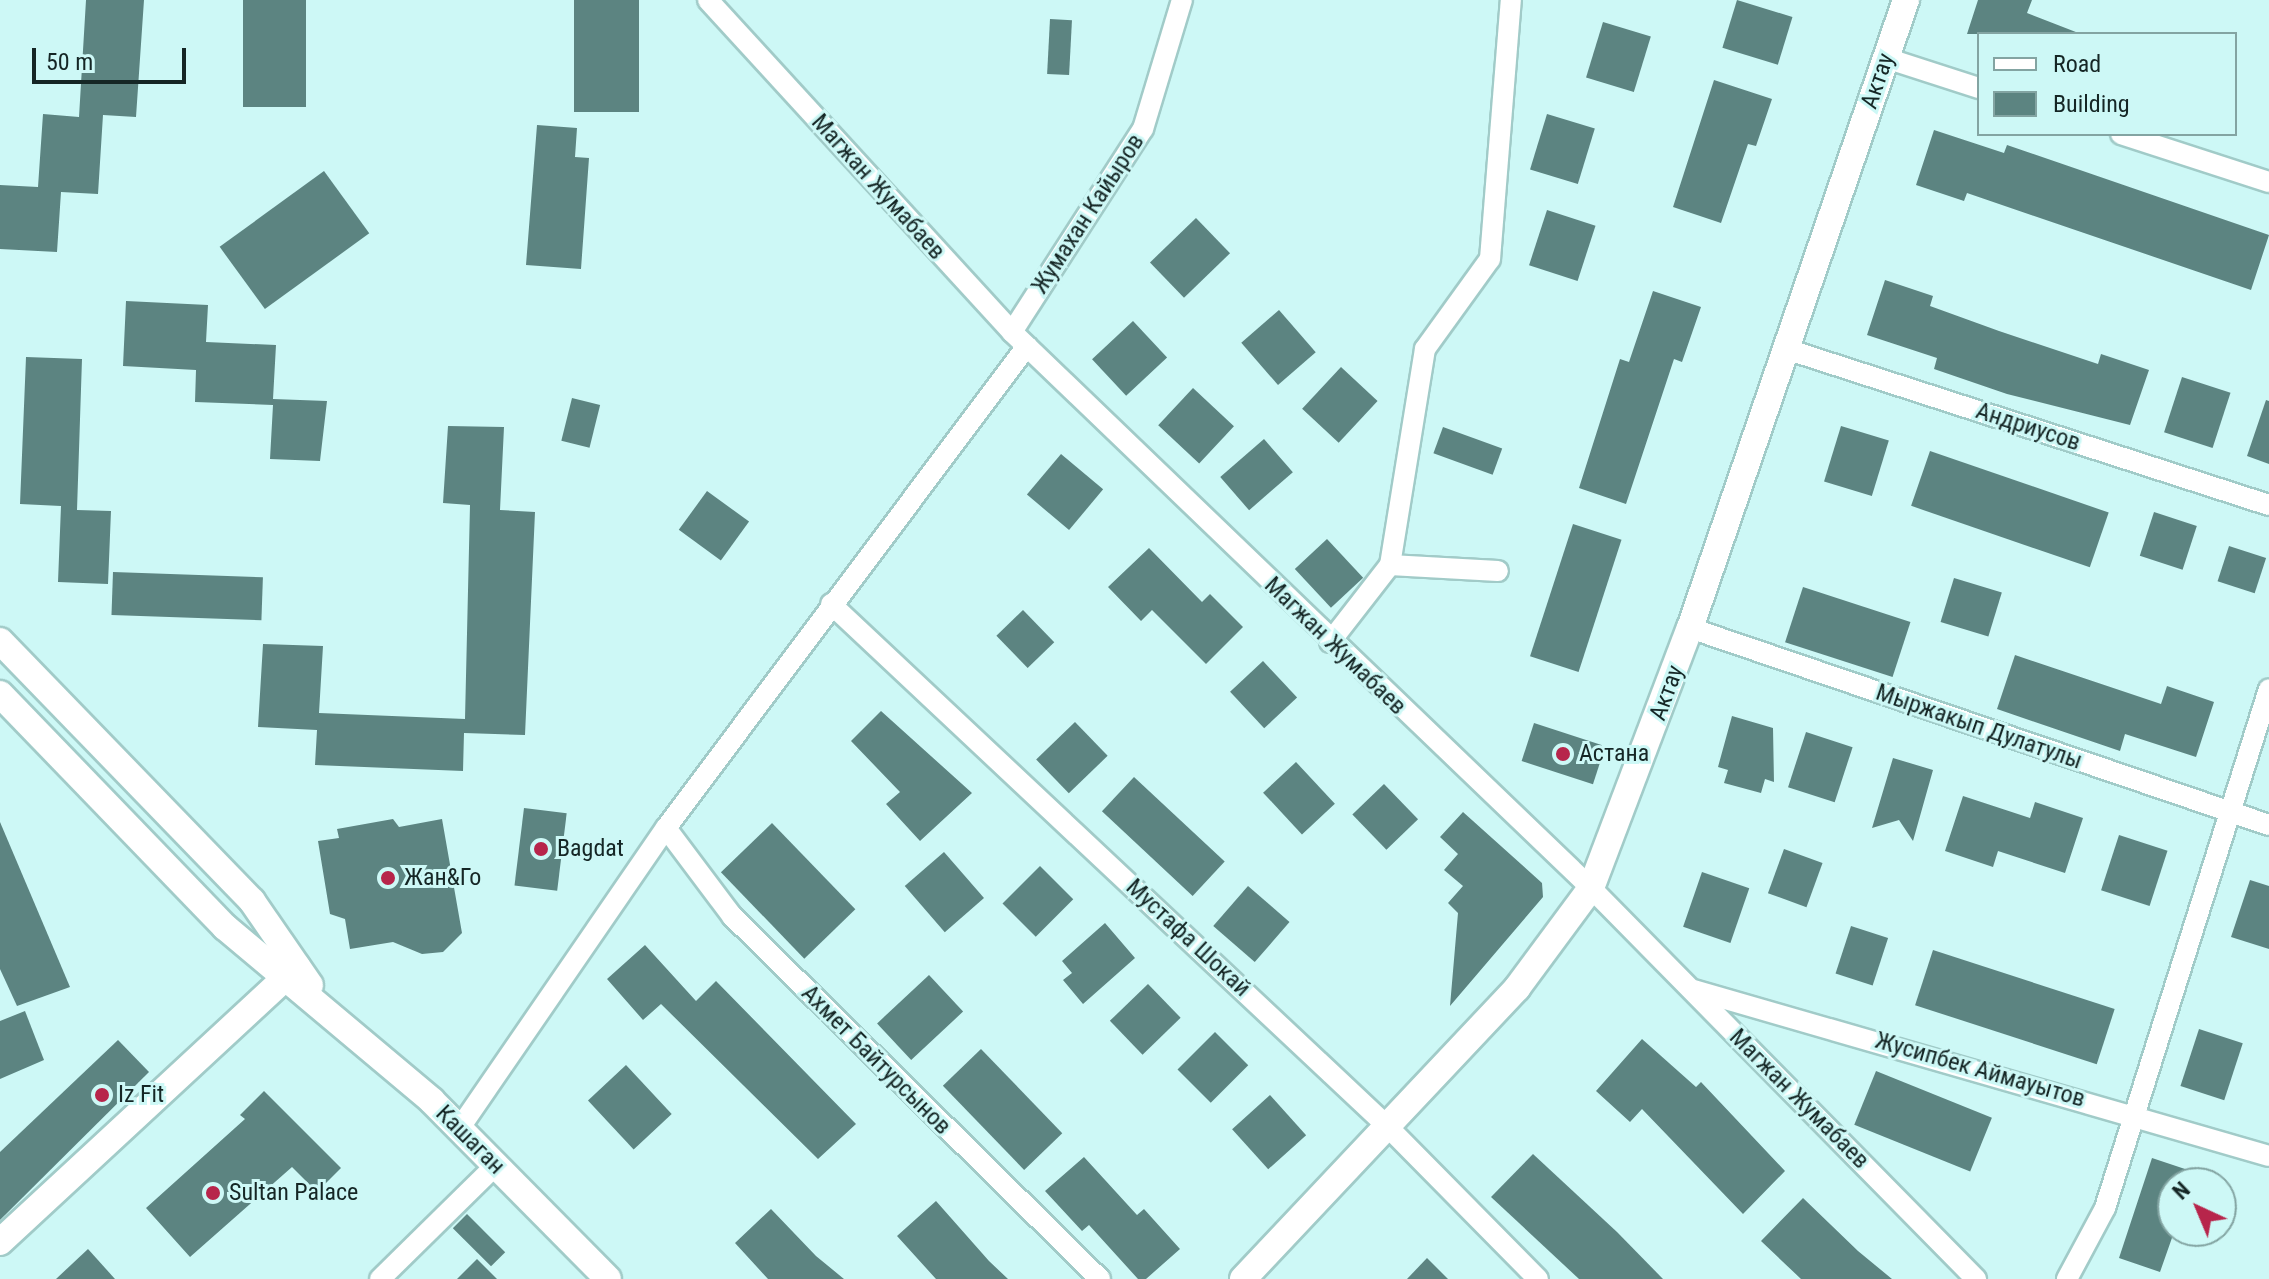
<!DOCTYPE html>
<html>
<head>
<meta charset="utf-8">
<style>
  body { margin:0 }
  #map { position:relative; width:2269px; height:1279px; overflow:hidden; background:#cdf8f6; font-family:"Roboto Condensed",sans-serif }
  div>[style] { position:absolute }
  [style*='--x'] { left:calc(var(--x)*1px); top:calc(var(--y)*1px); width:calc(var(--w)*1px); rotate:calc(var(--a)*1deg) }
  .building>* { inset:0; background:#5c8481; transform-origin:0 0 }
  .roads { filter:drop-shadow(2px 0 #a1cbc8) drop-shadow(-2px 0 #a1cbc8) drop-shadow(0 2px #a1cbc8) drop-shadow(0 -2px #a1cbc8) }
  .minor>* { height:20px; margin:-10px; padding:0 10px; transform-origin:10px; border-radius:10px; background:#fff }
  .tertiary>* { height:26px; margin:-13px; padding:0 13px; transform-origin:13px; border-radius:13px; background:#fff }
  .dots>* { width:22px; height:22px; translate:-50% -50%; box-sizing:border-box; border:4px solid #cdf8f6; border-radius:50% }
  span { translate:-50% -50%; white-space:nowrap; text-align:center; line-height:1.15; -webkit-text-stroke:6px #cdf8f6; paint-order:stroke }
  .street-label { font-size:24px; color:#152625 }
  .poi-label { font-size:24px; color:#152625 }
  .left { translate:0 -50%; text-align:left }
  .legend { position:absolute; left:1977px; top:32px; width:260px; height:104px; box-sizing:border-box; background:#cdf8f6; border:2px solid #83a4a2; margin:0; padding:10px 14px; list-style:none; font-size:24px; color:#152625 }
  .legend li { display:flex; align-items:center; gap:16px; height:40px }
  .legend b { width:40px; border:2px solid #83a4a2 }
  .north { position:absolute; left:2157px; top:1167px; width:80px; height:80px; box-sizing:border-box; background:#cdf8f6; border:2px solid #83a4a2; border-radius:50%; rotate:316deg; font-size:22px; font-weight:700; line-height:32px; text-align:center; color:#152625 }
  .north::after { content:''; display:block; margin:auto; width:28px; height:36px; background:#b7254b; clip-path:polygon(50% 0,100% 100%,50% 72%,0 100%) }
  .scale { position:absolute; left:32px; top:48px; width:154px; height:36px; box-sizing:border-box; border:4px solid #152625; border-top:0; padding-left:10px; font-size:24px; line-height:28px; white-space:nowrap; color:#152625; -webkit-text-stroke:6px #cdf8f6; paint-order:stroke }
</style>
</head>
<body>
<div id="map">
  <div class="building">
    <div style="clip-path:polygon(86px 0,144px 0,136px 117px,103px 115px,98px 194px,61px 192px,57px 252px,0 249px,0 185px,38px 187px,43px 114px,79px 117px)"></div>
    <div style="left:243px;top:0;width:63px;height:107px"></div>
    <div style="left:574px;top:0;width:65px;height:112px"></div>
    <div style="left:1737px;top:0;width:58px;height:50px;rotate:17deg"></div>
    <div style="clip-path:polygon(1978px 0,2032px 0,2027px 13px,2081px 34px,1967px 34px)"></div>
    <div style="left:1050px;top:19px;width:22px;height:55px;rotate:3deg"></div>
    <div style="left:1603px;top:22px;width:50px;height:58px;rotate:17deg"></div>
    <div style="clip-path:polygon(1714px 80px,1772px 99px,1756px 146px,1748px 144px,1721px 223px,1673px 207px)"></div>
    <div style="left:1547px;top:114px;width:50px;height:58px;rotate:17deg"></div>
    <div style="clip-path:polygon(537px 125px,577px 128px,575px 157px,589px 158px,581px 269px,526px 265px)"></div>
    <div style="clip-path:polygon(1934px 130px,2004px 153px,2007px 145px,2269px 235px,2251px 290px,1967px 193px,1964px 201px,1916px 185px)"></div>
    <div style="left:324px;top:171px;width:77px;height:129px;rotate:54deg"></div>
    <div style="left:1547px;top:210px;width:51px;height:58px;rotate:18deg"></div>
    <div style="left:1196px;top:218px;width:49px;height:64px;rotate:46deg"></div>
    <div style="clip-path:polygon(1885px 280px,1933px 296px,1930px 306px,1999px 331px,2098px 364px,2101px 354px,2149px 370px,2130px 425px,2007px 394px,1934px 369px,1937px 358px,1867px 335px)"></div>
    <div style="clip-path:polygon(1653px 291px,1701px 307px,1682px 362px,1674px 359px,1626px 504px,1579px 488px,1620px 359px,1629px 362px)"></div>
    <div style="clip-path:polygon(126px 301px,208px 305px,206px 342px,276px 345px,273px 399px,327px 401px,320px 461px,270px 459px,273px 405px,195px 402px,196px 370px,123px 366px)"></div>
    <div style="left:1279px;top:310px;width:56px;height:50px;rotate:49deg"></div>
    <div style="left:1133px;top:321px;width:50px;height:56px;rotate:47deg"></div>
    <div style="clip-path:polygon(26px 357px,82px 359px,77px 510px,111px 511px,108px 584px,58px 582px,61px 506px,20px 504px)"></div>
    <div style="left:1341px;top:367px;width:50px;height:57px;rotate:43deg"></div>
    <div style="left:2182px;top:377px;width:51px;height:58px;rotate:18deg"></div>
    <div style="left:1193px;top:388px;width:56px;height:51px;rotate:43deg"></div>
    <div style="left:572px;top:398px;width:29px;height:44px;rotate:14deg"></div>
    <div style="clip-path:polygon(2266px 400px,2269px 401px,2269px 464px,2247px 456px)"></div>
    <div style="clip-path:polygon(448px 426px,504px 427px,500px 510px,535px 512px,525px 735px,464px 733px,463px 771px,315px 765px,317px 730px,258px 727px,263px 644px,323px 646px,319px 713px,465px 719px,470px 505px,443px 503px)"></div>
    <div style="left:1841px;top:426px;width:50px;height:58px;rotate:17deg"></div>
    <div style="left:1443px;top:427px;width:63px;height:28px;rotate:20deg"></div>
    <div style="left:1264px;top:439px;width:44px;height:58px;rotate:49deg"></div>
    <div style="left:1930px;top:451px;width:189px;height:58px;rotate:19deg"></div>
    <div style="left:1061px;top:454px;width:55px;height:53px;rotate:40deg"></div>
    <div style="left:707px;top:491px;width:52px;height:48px;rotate:36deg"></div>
    <div style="left:2154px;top:512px;width:45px;height:46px;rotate:18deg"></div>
    <div style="left:1573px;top:524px;width:51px;height:139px;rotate:18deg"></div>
    <div style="left:1327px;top:539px;width:53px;height:44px;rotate:47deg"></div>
    <div style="left:2229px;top:546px;width:39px;height:37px;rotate:18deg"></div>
    <div style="clip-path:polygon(1149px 548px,1202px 602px,1210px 594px,1243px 627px,1206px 664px,1152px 610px,1141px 621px,1108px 587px)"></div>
    <div style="left:113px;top:572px;width:150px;height:43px;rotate:2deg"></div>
    <div style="left:1954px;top:578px;width:50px;height:46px;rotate:17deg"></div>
    <div style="left:1803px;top:587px;width:113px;height:58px;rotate:18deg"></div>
    <div style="left:1023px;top:610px;width:45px;height:37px;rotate:46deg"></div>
    <div style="clip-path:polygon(2015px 655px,2161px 704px,2167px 686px,2214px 702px,2196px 757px,2125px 734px,2120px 751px,1997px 709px)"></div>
    <div style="left:1263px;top:661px;width:50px;height:45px;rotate:47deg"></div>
    <div style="clip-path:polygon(881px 711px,972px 793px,920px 841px,886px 804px,900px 792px,851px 741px)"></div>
    <div style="clip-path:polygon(1732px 716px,1773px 728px,1774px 782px,1765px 779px,1761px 793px,1724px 783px,1728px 770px,1718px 767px)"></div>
    <div style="left:1075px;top:722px;width:47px;height:54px;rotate:46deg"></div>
    <div style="left:1534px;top:723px;width:75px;height:40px;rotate:18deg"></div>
    <div style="left:1806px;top:732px;width:49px;height:58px;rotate:18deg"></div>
    <div style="clip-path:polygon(1893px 758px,1933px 770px,1913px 841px,1899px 820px,1872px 828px)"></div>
    <div style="left:1296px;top:762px;width:57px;height:45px;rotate:47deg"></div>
    <div style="left:1134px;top:777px;width:124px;height:47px;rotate:43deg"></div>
    <div style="left:1384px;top:784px;width:49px;height:44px;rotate:46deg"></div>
    <div style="clip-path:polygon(1963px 796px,2030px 818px,2035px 802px,2083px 818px,2065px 873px,1998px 851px,1993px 867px,1945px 851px)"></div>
    <div style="left:524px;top:808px;width:43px;height:78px;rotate:7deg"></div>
    <div style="clip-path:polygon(1463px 812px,1542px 883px,1543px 897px,1450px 1006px,1458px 913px,1448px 903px,1463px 886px,1444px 870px,1458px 854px,1440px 837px)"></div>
    <div style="clip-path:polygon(393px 819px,399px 827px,442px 819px,462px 933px,443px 952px,422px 954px,393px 942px,350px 949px,345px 919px,330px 914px,318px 841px,339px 838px,337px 829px)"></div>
    <div style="clip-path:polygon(0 822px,70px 987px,17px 1006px,0 969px)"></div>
    <div style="left:772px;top:823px;width:120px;height:71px;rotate:46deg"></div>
    <div style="left:2119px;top:835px;width:51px;height:58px;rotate:18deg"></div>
    <div style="left:1784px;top:849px;width:41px;height:47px;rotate:20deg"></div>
    <div style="left:944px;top:852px;width:61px;height:52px;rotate:49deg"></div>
    <div style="left:1040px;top:866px;width:47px;height:53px;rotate:45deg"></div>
    <div style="left:1702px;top:872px;width:50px;height:58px;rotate:19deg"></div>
    <div style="clip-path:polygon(2250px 880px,2269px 886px,2269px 949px,2231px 937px)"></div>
    <div style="left:1248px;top:886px;width:55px;height:53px;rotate:41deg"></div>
    <div style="clip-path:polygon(1105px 923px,1135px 958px,1083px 1004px,1063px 980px,1072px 973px,1062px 961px)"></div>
    <div style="left:1851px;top:926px;width:39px;height:50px;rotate:18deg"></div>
    <div style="clip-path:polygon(645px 945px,696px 1001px,716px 981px,856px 1124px,818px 1159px,661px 1004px,643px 1020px,607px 979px)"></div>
    <div style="left:1933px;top:950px;width:191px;height:58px;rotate:18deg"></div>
    <div style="left:929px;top:975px;width:50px;height:71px;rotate:47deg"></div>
    <div style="left:1148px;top:984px;width:47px;height:53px;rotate:46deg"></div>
    <div style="clip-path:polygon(25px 1011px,44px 1060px,0 1079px,0 1021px)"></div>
    <div style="left:2199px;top:1029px;width:46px;height:60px;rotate:18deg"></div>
    <div style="left:1215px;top:1032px;width:47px;height:53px;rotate:45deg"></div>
    <div style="clip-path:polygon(1642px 1039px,1696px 1087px,1701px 1082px,1785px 1171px,1743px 1214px,1642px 1109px,1630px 1122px,1596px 1091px)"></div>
    <div style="clip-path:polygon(118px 1040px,149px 1072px,0 1220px,0 1152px)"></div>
    <div style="left:981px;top:1049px;width:117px;height:53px;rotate:46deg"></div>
    <div style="left:626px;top:1065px;width:67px;height:52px;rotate:47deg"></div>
    <div style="left:1876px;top:1071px;width:125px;height:58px;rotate:22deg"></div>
    <div style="clip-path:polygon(264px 1091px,341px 1168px,317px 1192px,292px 1167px,190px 1257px,146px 1208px,245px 1119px,240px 1115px)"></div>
    <div style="left:1270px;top:1095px;width:54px;height:51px;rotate:48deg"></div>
    <div style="clip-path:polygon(1533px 1154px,1617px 1232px,1663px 1279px,1579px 1279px,1491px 1197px)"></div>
    <div style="clip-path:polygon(1084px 1157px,1137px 1215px,1144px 1209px,1180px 1249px,1146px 1279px,1138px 1279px,1089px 1225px,1082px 1231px,1045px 1191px)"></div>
    <div style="clip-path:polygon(2152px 1158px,2218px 1180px,2173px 1183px,2173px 1235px,2160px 1272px,2119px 1258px)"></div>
    <div style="clip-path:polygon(1803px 1198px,1858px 1251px,1892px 1279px,1801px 1279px,1761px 1241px)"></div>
    <div style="clip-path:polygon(936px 1201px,989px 1261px,1008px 1279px,936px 1279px,897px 1236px)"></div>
    <div style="clip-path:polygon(771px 1209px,816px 1256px,844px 1279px,768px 1279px,735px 1243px)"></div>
    <div style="left:467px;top:1214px;width:54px;height:20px;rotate:45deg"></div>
    <div style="clip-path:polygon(88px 1249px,115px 1279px,56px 1279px)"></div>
    <div style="clip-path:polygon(1427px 1258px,1448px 1279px,1407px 1279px)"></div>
    <div style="clip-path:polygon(477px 1259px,497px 1279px,457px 1279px)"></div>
  </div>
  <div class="roads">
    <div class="minor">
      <div style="--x:708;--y:0;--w:450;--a:47.5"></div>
      <div style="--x:1012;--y:332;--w:803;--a:43.84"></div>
      <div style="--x:1591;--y:888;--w:549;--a:45.44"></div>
      <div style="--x:1886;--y:58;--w:98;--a:17.9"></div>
      <div style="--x:2121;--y:134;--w:156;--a:18"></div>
      <div style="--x:1012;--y:332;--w:242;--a:-57.2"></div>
      <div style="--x:1143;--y:129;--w:135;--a:-73.2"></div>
      <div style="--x:1786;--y:349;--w:508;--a:17.9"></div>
      <div style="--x:1390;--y:565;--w:108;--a:3.2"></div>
      <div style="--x:831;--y:604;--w:763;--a:43.19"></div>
      <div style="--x:1387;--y:1126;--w:215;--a:45.4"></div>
      <div style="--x:1690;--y:628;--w:612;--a:18.79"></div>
      <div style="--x:1330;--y:642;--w:98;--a:-52.1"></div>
      <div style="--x:1390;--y:565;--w:219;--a:-80.8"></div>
      <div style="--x:1425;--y:349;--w:111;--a:-54.2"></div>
      <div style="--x:1490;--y:259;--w:260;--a:-85.4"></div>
      <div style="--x:666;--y:828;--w:110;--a:53.1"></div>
      <div style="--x:732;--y:916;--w:517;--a:44.61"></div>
      <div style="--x:1694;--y:990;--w:598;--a:16.1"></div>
      <div style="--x:459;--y:1129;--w:365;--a:-55.5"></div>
      <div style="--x:666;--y:828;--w:602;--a:-53.17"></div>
      <div style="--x:380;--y:1279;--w:161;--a:-44.5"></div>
      <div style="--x:2067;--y:1279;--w:81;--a:-61.8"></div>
      <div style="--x:2105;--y:1208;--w:544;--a:-72.46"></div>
    </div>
    <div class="tertiary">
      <div style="--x:0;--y:641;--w:362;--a:45.9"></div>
      <div style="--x:252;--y:901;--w:102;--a:55.4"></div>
      <div style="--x:0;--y:694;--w:324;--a:46"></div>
      <div style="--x:225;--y:927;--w:270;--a:40"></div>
      <div style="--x:432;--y:1101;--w:250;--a:45.3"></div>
      <div style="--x:0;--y:1242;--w:405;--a:-42.8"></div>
      <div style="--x:1243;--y:1279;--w:400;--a:-46.7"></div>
      <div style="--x:1517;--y:988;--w:124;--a:-53.5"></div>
      <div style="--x:1591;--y:888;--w:278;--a:-69.2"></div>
      <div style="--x:1690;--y:628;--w:664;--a:-71.02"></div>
    </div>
  </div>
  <div class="dots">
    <div style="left:1563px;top:754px;background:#b7254b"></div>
    <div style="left:541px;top:849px;background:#b7254b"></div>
    <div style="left:388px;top:878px;background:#b7254b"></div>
    <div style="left:102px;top:1095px;background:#b7254b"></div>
    <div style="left:213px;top:1193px;background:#b7254b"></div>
  </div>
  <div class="street-label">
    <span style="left:1878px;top:81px;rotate:-71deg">Актау</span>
    <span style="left:878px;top:187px;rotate:48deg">Магжан Жумабаев</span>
    <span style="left:1088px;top:214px;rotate:-57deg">Жумахан Кайыров</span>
    <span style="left:2028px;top:427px;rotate:18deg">Андриусов</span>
    <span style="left:1335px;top:646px;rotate:44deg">Магжан Жумабаев</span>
    <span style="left:1667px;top:693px;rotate:-70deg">Актау</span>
    <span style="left:1979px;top:727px;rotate:19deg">Мыржакып Дулатулы</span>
    <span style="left:1188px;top:938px;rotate:43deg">Мустафа Шокай</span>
    <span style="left:876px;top:1060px;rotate:45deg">Ахмет Байтурсынов</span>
    <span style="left:1980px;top:1070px;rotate:16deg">Жусипбек Аймауытов</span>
    <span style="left:1799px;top:1099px;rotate:45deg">Магжан Жумабаев</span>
    <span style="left:470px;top:1140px;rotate:45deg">Кашаган</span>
  </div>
  <div class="poi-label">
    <span class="left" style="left:1579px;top:754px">Астана</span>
    <span class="left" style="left:557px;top:849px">Bagdat</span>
    <span class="left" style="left:404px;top:878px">Жан&amp;Го</span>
    <span class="left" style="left:118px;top:1095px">Iz Fit</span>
    <span class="left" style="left:229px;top:1193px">Sultan Palace</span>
  </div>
  <ul class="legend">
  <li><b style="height:10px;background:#fff"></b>Road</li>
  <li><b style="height:22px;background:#5c8481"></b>Building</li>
  </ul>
  <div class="north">N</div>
  <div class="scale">50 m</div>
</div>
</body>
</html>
